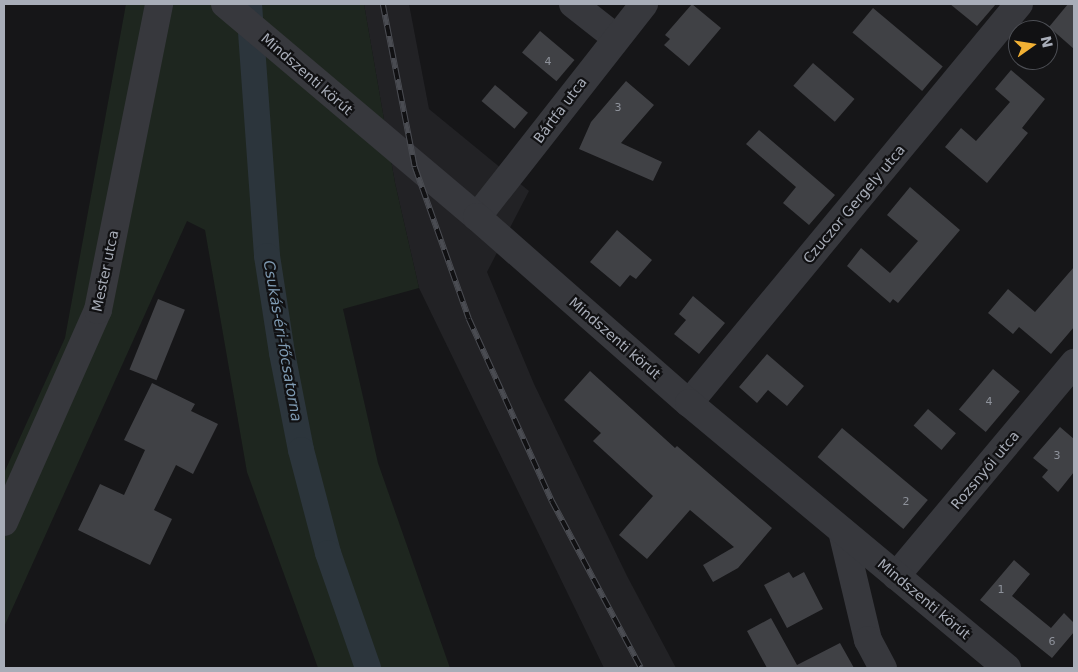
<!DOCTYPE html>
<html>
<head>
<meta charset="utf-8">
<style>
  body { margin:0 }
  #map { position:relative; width:1078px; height:672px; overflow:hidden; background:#161618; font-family:"DejaVu Sans",sans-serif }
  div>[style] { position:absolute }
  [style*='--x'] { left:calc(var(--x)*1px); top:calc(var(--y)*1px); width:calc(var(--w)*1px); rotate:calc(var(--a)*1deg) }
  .built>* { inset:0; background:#222225 }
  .green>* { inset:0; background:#1e261f }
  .canal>* { height:26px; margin:-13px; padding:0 13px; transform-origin:13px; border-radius:13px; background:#2c353c }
  .building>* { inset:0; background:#404145; transform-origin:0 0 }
  .minor>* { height:28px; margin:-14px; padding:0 14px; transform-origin:14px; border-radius:14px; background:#37383d }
  .tertiary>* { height:28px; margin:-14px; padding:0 14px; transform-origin:14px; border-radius:14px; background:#37383d }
  .rail>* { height:5.5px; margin-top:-2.75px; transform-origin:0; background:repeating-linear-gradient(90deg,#111113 0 11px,#4a4c52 0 22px); box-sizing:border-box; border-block:1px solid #4a4c52 }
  span { translate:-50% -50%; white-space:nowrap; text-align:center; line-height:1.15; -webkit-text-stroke:4.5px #111113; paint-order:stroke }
  .number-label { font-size:11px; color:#8e929b }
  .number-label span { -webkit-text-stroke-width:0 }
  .street-label { font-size:14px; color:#a8adb8 }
  .water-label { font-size:15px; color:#7f9bb3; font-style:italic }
  .frame { position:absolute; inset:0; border:5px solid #a8adb8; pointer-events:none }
  .north { position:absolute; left:1008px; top:20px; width:50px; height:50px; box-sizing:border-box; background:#111113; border:1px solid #4d4f55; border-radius:50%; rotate:77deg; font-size:14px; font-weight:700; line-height:20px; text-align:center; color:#a8adb8 }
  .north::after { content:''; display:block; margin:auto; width:18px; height:22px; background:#f2b134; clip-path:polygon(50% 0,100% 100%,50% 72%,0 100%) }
</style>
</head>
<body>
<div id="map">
  <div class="built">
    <div style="clip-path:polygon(364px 4px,409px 4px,429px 109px,529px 191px,487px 272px,534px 384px,627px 576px,676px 668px,604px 668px,419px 288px,395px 183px)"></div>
  </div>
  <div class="green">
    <div style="clip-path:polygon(126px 4px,364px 4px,395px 183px,419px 288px,343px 309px,378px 463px,450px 668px,318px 668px,247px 472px,205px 230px,187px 221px,4px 627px,4px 473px,65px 338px)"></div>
  </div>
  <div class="canal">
    <div style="--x:249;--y:4;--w:253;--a:85.9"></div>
    <div style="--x:267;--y:256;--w:98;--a:81.2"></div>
    <div style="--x:282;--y:353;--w:99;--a:78.9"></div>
    <div style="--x:301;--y:450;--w:106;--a:75.3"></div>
    <div style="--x:328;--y:553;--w:122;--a:70.8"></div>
  </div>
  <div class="building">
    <div style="clip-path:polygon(692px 4px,721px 28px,689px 66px,664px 45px,670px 39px,665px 35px)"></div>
    <div style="clip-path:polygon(950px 4px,996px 4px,977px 26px)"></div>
    <div style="clip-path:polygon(1068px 4px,1074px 4px,1074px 49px,1049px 27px)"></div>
    <div style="left:873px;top:8px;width:91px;height:32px;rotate:40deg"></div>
    <div style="left:540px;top:31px;width:45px;height:28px;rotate:40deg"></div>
    <div style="left:813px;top:63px;width:55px;height:30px;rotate:41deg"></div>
    <div style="clip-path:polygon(1011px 70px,1045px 99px,1022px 128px,1028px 133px,987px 183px,945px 147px,961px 128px,976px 141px,1010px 102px,995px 89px)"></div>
    <div style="clip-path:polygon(626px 81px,654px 105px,621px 143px,662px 162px,653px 181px,579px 149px,591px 122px)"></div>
    <div style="left:495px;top:85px;width:43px;height:21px;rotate:40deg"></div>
    <div style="clip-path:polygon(759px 130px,835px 195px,809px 225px,783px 203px,796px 187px,746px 144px)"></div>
    <div style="clip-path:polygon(910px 187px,960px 230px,898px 303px,893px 299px,890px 303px,847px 266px,861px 248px,890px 273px,918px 241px,887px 215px)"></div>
    <div style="clip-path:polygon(617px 230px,652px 260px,636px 279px,630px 275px,620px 287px,590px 262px)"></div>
    <div style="clip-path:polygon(1074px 267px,1074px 327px,1051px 354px,1019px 327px,1013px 334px,988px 313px,1008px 289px,1035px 312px)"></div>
    <div style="clip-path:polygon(693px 296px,725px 323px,699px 354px,674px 334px,686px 320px,679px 314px)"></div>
    <div style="left:158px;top:299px;width:29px;height:76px;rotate:22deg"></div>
    <div style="clip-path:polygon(767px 354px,804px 386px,787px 406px,768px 390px,757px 403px,739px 387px)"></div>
    <div style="left:993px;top:369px;width:35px;height:53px;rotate:40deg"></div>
    <div style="clip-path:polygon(590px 371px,675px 448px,677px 446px,772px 528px,738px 568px,713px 582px,703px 565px,734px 547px,690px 510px,647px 559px,619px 535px,653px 496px,593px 441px,601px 433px,564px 400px)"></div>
    <div style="clip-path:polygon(152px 383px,195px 404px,191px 411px,218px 424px,193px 474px,176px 465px,154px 510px,172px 519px,150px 565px,78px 530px,100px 484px,124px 495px,145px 450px,124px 440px)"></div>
    <div style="left:928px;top:409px;width:37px;height:22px;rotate:41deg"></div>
    <div style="clip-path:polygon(1060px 427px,1074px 439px,1074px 472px,1058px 492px,1042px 477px,1048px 470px,1033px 458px)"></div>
    <div style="left:842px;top:428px;width:112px;height:38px;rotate:40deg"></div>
    <div style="clip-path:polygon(1014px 560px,1030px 574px,1012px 596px,1051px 628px,1064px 613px,1074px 623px,1074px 632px,1052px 658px,980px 600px)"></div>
    <div style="clip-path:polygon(789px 572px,793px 578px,804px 572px,823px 609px,787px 628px,764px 585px)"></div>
    <div style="clip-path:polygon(771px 618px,797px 665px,840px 643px,854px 668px,767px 668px,747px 631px)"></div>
  </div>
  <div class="minor">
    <div style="--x:573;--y:4;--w:53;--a:38.2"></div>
    <div style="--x:477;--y:217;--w:271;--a:-51.9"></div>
    <div style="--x:689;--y:403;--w:518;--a:-50.41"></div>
    <div style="--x:4;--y:522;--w:232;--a:-66.1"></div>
    <div style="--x:98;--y:310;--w:312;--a:-78.7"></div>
    <div style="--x:842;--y:531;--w:112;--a:76.6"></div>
    <div style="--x:868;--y:640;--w:32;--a:62"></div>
    <div style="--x:896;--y:576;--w:278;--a:-50.1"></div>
  </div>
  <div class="tertiary">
    <div style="--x:225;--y:4;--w:330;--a:40.2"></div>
    <div style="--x:477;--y:217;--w:282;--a:41.3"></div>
    <div style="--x:689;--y:403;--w:414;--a:39.8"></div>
  </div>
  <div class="rail">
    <div style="--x:383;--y:4;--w:166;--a:78.9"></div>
    <div style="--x:415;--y:167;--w:161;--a:70.4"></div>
    <div style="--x:469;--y:319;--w:200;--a:65.5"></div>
    <div style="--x:552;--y:501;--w:189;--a:61.9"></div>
  </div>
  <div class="number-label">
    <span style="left:548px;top:62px">4</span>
    <span style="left:618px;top:108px">3</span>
    <span style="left:989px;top:402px">4</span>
    <span style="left:1057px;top:456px">3</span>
    <span style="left:906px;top:502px">2</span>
    <span style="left:1001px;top:590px">1</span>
    <span style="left:1052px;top:642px">6</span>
  </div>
  <div class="street-label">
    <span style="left:307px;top:74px;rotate:41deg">Mindszenti körút</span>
    <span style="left:560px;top:110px;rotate:-53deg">Bártfa utca</span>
    <span style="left:854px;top:204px;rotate:-50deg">Czuczor Gergely utca</span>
    <span style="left:105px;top:271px;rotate:-78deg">Mester utca</span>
    <span style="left:615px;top:338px;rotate:41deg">Mindszenti körút</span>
    <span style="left:985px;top:470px;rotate:-50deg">Rozsnyói utca</span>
    <span style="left:924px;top:599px;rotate:40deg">Mindszenti körút</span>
  </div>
  <div class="water-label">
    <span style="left:282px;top:341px;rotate:80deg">Csukás-éri-főcsatorna</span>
  </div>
  <div class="frame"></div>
  <div class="north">N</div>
</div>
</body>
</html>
